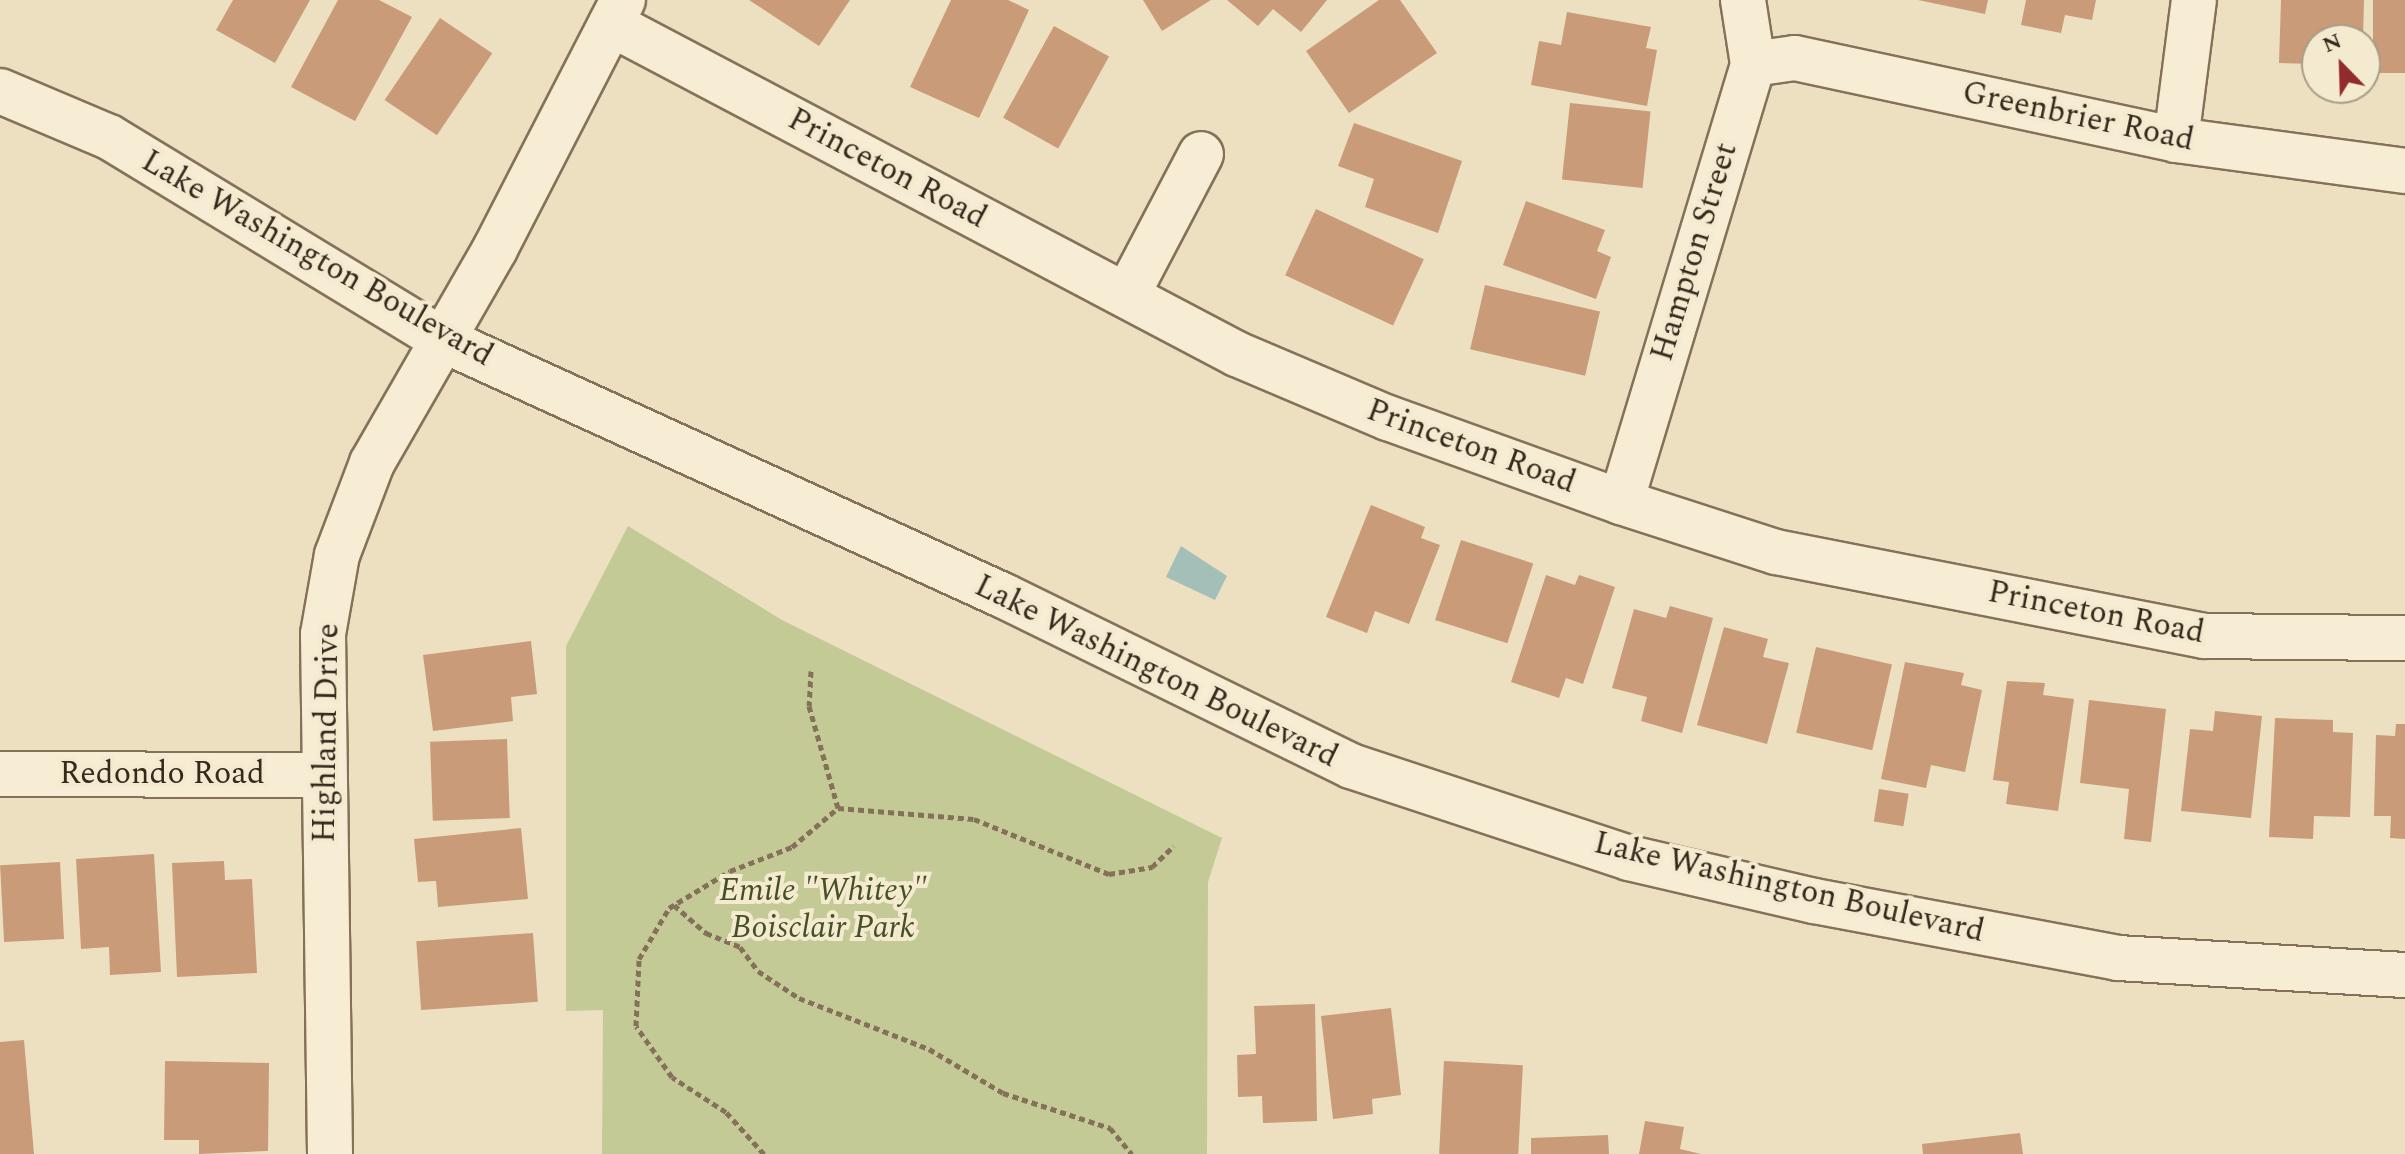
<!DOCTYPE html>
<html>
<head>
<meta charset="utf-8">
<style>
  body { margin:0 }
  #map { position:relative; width:2405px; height:1154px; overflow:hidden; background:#ece0c1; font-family:Spectral,serif }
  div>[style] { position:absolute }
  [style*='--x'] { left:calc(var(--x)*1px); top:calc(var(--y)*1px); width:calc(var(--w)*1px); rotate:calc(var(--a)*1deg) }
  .green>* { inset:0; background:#c3ca96 }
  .water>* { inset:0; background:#a4bfb7 }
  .building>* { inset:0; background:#c99b78; transform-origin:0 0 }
  .path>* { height:5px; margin-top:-2.5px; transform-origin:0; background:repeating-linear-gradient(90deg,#857159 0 6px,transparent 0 10px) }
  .roads { filter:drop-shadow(2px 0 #857159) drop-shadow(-2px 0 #857159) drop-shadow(0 2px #857159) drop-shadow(0 -2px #857159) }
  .street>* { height:44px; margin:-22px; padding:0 22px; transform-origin:22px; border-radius:22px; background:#f7edd4 }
  .secondary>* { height:44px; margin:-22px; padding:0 22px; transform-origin:22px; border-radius:22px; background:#f7edd4 }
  span { translate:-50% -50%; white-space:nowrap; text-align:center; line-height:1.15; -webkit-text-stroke:8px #f4ead0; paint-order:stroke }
  .street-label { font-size:32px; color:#35291d }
  .park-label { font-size:32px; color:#455124; font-style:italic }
  .north { position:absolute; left:2301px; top:24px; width:80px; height:80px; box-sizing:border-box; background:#f4ead0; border:2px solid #a89d88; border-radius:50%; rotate:337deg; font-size:22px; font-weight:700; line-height:32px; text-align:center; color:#35291d }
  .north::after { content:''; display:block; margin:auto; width:28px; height:36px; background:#922b2b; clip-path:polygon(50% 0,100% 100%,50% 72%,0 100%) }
</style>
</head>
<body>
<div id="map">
  <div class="green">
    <div style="clip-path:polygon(628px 526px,782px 620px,1222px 838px,1208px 882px,1207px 1154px,602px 1154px,603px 1010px,566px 1011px,566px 646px)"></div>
  </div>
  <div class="water">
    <div style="clip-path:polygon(1181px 546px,1227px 576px,1215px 600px,1166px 577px)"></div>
  </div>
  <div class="building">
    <div style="clip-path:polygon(233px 0,310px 0,275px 63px,216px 30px)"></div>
    <div style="clip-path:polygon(338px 0,379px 0,412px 17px,355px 121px,291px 87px)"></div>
    <div style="clip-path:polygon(749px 0,850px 0,819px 46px)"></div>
    <div style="clip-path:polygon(951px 0,1008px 0,1029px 10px,979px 118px,910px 87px)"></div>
    <div style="clip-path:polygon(1143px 0,1211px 0,1162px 31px)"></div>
    <div style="clip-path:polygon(1227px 0,1327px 0,1301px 32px,1273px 9px,1258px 26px)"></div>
    <div style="clip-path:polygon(1379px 0,1400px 0,1437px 53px,1349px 113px,1306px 51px)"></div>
    <div style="clip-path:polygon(1918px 0,1988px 0,1985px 14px)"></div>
    <div style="clip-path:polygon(2026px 0,2096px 0,2092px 20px,2065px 15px,2061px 33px,2021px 25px)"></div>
    <div style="clip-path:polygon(2281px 0,2364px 0,2363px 40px,2317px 40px,2317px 64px,2279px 63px)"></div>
    <div style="left:2373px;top:0;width:32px;height:73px"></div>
    <div style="clip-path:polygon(1567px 12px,1651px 27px,1646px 48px,1657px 50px,1647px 106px,1531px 85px,1539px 41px,1561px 45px)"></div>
    <div style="left:440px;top:18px;width:63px;height:99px;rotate:34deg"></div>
    <div style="left:1054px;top:26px;width:63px;height:105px;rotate:29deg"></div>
    <div style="left:1570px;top:103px;width:81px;height:77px;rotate:6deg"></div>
    <div style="clip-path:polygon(1354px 123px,1462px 161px,1438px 233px,1365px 207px,1374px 179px,1338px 166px)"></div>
    <div style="clip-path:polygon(1526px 201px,1605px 230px,1597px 251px,1611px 257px,1596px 299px,1503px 265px)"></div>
    <div style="left:1316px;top:209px;width:119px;height:73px;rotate:25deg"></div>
    <div style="left:1485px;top:285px;width:118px;height:66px;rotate:13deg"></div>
    <div style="clip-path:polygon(1371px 505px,1425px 527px,1421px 538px,1440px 545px,1409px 624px,1375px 611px,1367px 633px,1326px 617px)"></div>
    <div style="left:1461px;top:540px;width:76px;height:84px;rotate:18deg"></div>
    <div style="clip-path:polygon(1546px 575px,1575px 585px,1579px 575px,1615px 587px,1583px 684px,1566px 678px,1559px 698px,1511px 682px)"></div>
    <div style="clip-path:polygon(1670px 606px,1713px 618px,1682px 733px,1641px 721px,1647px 697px,1612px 688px,1634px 609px,1666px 618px)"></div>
    <div style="clip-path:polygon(1724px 627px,1768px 639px,1763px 657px,1789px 663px,1767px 744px,1697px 725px)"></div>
    <div style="clip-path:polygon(531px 641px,537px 694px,511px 697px,513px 721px,433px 731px,423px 655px)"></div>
    <div style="left:1816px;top:647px;width:78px;height:88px;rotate:13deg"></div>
    <div style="clip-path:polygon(1905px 662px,1964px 673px,1961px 685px,1982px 690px,1965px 772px,1931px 765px,1926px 788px,1881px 779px)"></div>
    <div style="clip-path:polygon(2007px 681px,2045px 683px,2043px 695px,2074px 699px,2058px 811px,2006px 804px,2009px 782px,1993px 780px)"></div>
    <div style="clip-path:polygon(2089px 700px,2166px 709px,2151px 842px,2124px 839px,2129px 789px,2080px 783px)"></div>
    <div style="clip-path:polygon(2215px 711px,2262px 716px,2251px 818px,2181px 811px,2190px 729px,2213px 731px)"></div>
    <div style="clip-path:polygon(2275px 718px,2333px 720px,2333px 732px,2353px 733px,2350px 817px,2314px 816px,2313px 839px,2269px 837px)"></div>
    <div style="clip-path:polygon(2396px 724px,2405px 724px,2405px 839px,2390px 838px,2391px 816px,2374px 816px,2376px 735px,2395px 736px)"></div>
    <div style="left:507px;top:739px;width:79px;height:77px;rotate:88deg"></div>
    <div style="left:1879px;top:789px;width:30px;height:33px;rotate:9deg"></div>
    <div style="clip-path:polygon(521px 828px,528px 899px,438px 907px,436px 881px,418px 882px,414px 839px)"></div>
    <div style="clip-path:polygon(154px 854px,161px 972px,110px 975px,109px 947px,81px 949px,76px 859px)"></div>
    <div style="clip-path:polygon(224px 861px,225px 880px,252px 879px,257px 973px,177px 977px,172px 863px)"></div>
    <div style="left:60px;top:862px;width:77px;height:60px;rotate:87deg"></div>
    <div style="left:533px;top:933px;width:69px;height:117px;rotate:86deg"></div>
    <div style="clip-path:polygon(1315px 1004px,1317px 1121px,1263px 1123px,1262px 1096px,1238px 1097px,1237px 1055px,1256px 1054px,1254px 1006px)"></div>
    <div style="clip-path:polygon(1391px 1008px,1401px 1095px,1372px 1099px,1373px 1114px,1333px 1119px,1321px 1016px)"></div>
    <div style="clip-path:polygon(24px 1040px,34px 1154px,0 1154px,0 1042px)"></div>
    <div style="clip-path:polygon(165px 1061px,269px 1063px,268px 1151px,199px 1154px,199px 1140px,164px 1140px)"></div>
    <div style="left:1444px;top:1061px;width:79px;height:93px;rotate:3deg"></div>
    <div style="clip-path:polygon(1645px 1121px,1684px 1127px,1680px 1149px,1701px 1154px,1639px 1154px)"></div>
    <div style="clip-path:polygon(2020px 1133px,2023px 1154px,1923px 1154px,1922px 1144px)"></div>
    <div style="clip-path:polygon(1608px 1135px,1609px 1154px,1531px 1154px,1531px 1138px)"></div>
  </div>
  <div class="path">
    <div style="--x:811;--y:671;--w:35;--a:93"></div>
    <div style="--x:809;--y:706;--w:106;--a:74.1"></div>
    <div style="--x:674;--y:905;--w:43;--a:41.2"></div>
    <div style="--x:706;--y:933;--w:37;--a:22"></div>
    <div style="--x:740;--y:947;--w:30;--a:53"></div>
    <div style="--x:758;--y:971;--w:49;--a:33.4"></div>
    <div style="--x:799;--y:998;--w:140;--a:21.4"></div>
    <div style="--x:929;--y:1049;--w:86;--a:30.7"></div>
    <div style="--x:1003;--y:1093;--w:113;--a:18.1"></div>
    <div style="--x:1110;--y:1128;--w:34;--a:50"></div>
    <div style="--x:764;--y:1154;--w:57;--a:-132.1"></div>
    <div style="--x:726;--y:1112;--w:64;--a:-147.1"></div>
    <div style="--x:672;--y:1077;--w:62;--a:-125.2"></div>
    <div style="--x:636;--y:1026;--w:67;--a:-87.4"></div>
    <div style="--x:639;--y:959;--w:59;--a:-59.5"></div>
    <div style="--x:669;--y:908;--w:71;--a:-31.2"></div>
    <div style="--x:730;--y:871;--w:66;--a:-21.2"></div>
    <div style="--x:792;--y:847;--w:60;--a:-40.3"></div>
    <div style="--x:838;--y:808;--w:136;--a:4.6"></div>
    <div style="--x:974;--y:819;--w:146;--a:22.2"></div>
    <div style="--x:1109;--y:874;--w:44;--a:-9.2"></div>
    <div style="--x:1152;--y:867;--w:30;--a:-44"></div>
  </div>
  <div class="roads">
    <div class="street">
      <div style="--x:611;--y:24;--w:708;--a:27.8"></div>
      <div style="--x:1237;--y:354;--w:164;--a:23"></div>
      <div style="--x:1388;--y:418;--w:248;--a:19.8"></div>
      <div style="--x:1621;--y:502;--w:163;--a:17.9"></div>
      <div style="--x:1776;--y:552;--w:436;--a:11.1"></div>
      <div style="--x:2204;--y:636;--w:201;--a:0.6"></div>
      <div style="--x:1753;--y:64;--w:42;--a:-8.1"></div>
      <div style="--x:1795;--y:58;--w:390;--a:12.1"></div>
      <div style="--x:2176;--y:140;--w:231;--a:7.7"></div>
      <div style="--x:2176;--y:140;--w:141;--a:-82.7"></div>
      <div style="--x:1127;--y:295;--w:159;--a:-62.3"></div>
      <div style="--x:1621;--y:502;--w:457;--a:-73.2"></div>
      <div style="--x:1753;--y:64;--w:65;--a:-98.9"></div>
      <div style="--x:0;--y:774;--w:324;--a:0.2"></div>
      <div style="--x:330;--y:1154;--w:520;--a:-90.77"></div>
      <div style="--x:323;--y:634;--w:80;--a:-80"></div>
      <div style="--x:337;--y:555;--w:98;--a:-69.2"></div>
      <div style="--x:372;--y:463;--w:247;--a:-60.1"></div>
      <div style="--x:495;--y:249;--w:280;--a:-62.8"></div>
    </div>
    <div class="secondary">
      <div style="--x:0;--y:91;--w:118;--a:22.9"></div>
      <div style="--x:109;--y:137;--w:386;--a:31.3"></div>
      <div style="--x:439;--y:338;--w:621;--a:24.54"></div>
      <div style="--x:1004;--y:596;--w:386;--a:26.1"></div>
      <div style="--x:1351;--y:766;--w:293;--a:18.3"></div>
      <div style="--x:1629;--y:858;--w:190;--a:13.1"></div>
      <div style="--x:1814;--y:901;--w:309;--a:10.6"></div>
      <div style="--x:2118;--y:958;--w:288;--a:3.4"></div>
    </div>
  </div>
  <div class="street-label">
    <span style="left:2078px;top:117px;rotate:12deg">Greenbrier Road</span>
    <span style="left:887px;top:169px;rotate:28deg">Princeton Road</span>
    <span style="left:1695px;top:252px;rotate:-73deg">Hampton Street</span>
    <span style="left:317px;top:259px;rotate:30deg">Lake Washington Boulevard</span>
    <span style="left:1471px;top:447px;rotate:20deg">Princeton Road</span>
    <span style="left:2096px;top:613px;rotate:11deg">Princeton Road</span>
    <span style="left:1156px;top:672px;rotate:26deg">Lake Washington Boulevard</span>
    <span style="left:327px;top:733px;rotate:-89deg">Highland Drive</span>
    <span style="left:162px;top:774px">Redondo Road</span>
    <span style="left:1789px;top:888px;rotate:13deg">Lake Washington Boulevard</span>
  </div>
  <div class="park-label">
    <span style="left:823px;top:910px">Emile "Whitey"<br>Boisclair Park</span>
  </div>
  <div class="north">N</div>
</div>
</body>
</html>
